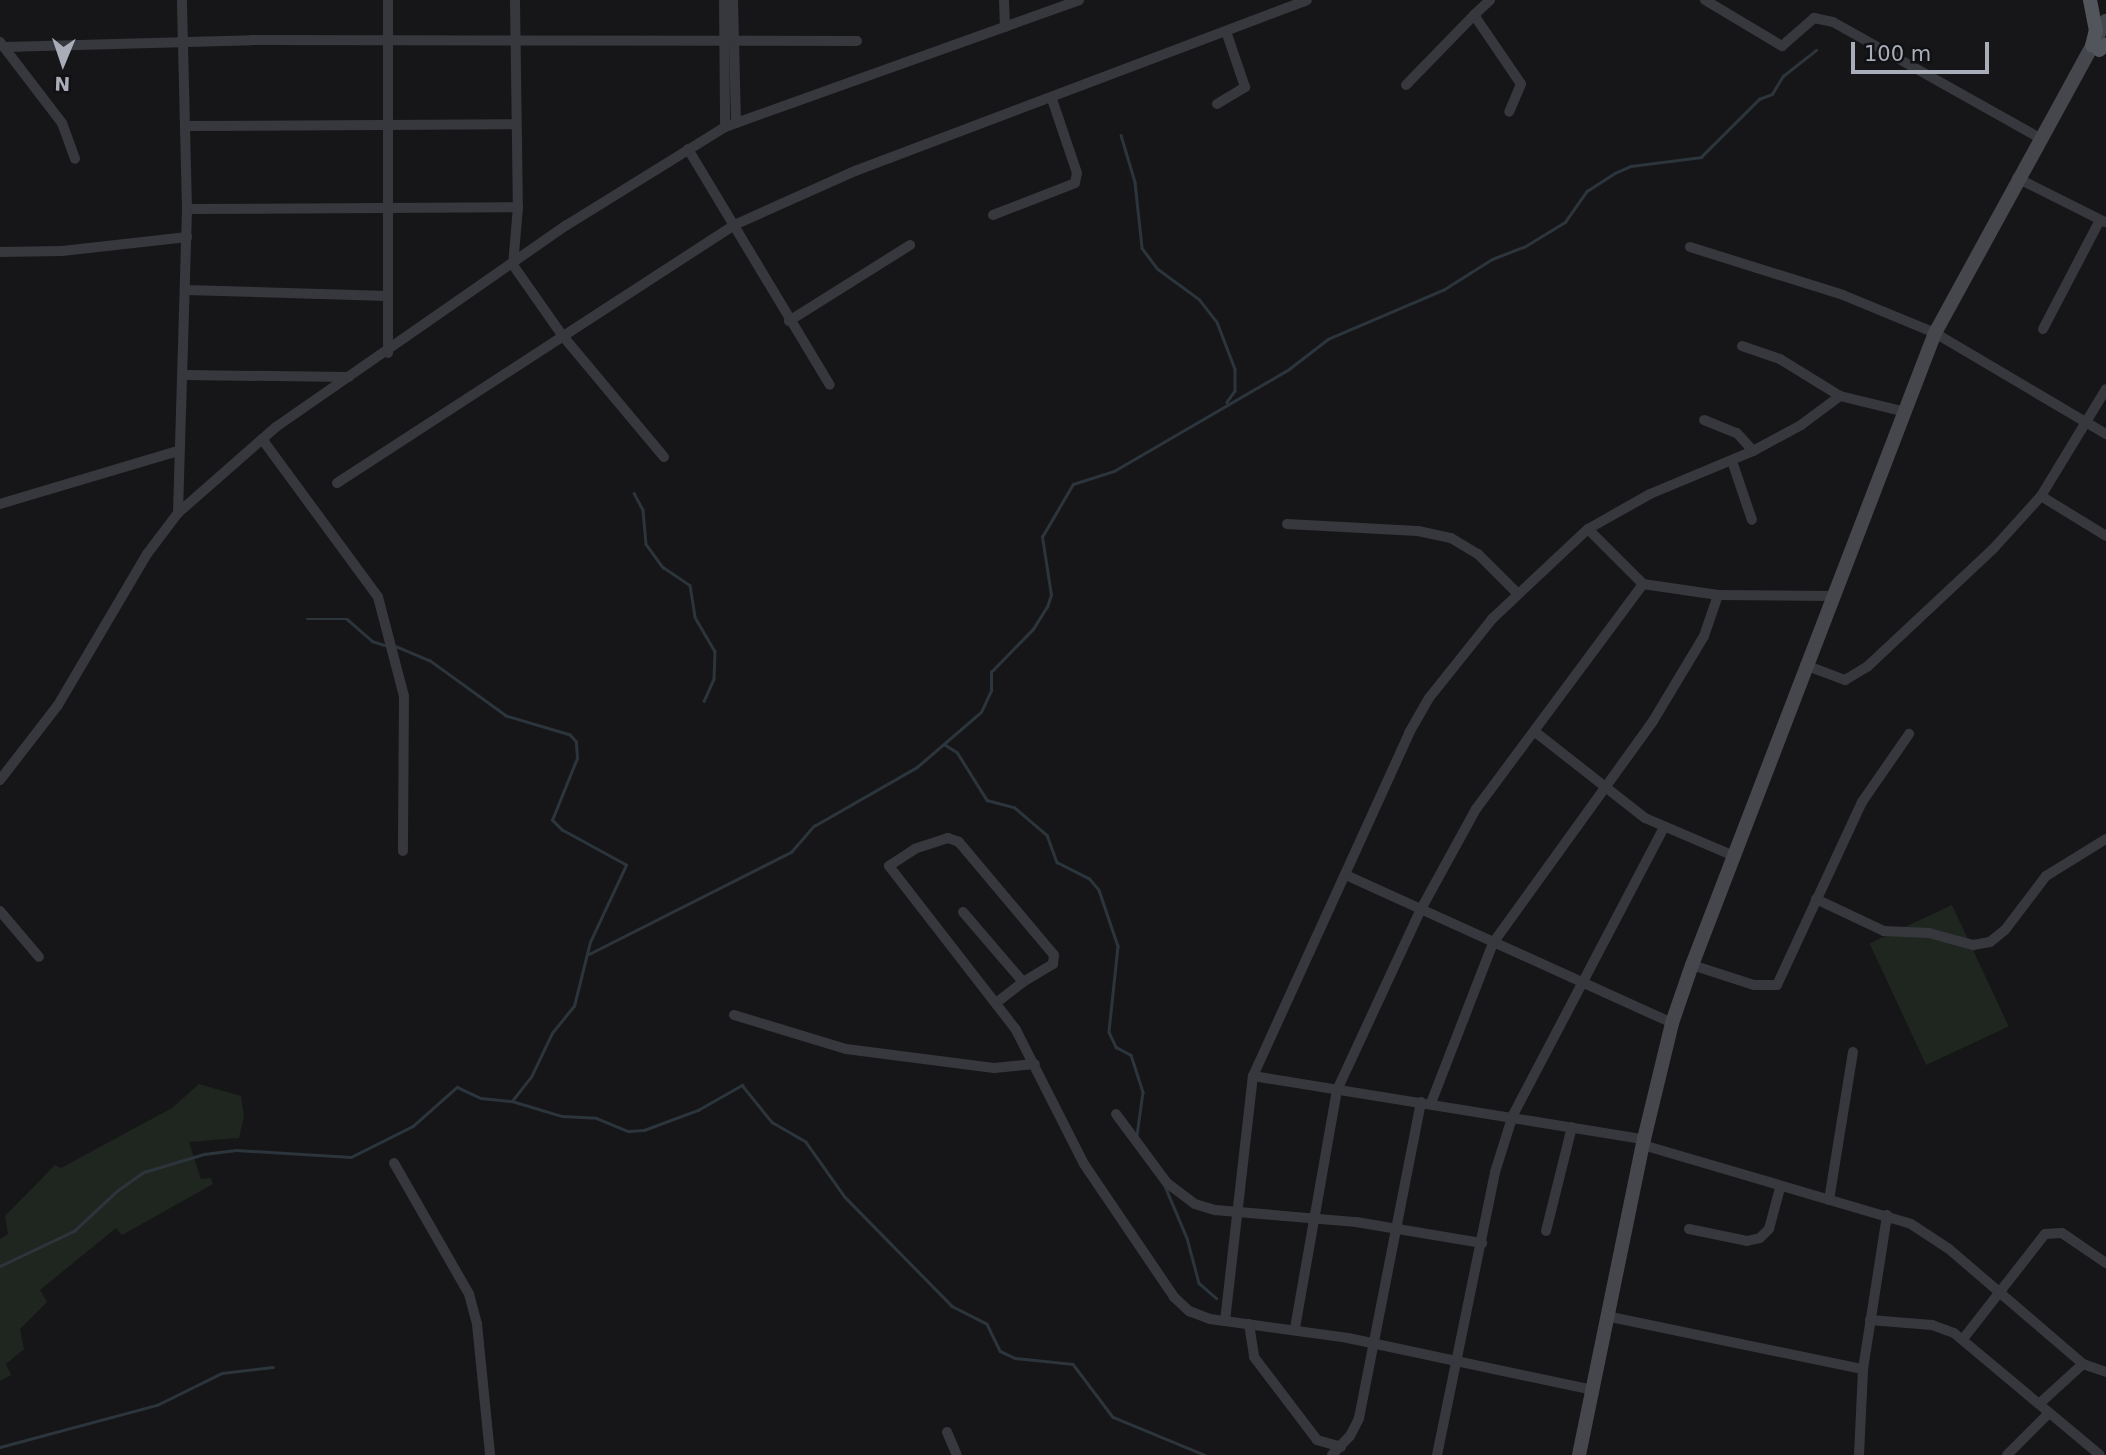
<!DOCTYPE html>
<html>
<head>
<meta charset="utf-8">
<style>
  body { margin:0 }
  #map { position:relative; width:2106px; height:1455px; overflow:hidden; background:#161618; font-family:"DejaVu Sans",sans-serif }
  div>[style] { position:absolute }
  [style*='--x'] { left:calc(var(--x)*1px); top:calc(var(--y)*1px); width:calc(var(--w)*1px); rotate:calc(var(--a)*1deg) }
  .green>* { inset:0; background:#1e261f; transform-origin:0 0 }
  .stream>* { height:2.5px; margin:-1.25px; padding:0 1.25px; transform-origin:1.25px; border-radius:1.25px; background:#2c353c }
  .street>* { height:10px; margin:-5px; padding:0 5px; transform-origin:5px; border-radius:5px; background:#37383d }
  .secondary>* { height:14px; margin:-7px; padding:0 7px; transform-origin:7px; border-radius:7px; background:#45474d }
  .primary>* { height:14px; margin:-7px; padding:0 7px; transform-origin:7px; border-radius:7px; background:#53555c }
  span { translate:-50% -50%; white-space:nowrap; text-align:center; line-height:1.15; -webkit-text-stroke:7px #111113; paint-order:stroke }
  .north { position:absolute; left:28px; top:28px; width:70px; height:70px; -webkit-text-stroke:5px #111113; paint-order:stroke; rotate:182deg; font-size:19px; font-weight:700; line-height:28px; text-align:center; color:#a8adb8 }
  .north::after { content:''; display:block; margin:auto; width:24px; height:32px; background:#a8adb8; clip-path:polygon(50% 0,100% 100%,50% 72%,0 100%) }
  .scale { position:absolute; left:1851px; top:42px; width:138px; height:32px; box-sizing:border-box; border:4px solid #a8adb8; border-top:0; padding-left:9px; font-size:21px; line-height:24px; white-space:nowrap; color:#a8adb8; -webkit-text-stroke:5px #111113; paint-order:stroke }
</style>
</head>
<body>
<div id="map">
  <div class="green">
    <div style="left:1952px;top:905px;width:134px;height:91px;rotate:65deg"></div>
    <div style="clip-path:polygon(199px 1084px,241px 1096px,244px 1116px,239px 1138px,189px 1142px,201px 1179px,211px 1178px,213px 1184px,122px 1235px,116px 1228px,40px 1290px,47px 1302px,20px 1329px,24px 1349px,6px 1364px,11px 1375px,0 1381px,0 1239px,8px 1234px,5px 1216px,55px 1165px,61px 1168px,172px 1108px)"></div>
  </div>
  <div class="stream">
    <div style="--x:1121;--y:135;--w:49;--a:73.4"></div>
    <div style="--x:1135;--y:182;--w:66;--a:83.9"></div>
    <div style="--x:1142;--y:248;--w:26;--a:53"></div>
    <div style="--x:1158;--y:269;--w:51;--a:36.2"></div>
    <div style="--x:1199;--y:299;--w:29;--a:52"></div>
    <div style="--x:1217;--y:322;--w:50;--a:69"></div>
    <div style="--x:1235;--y:369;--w:22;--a:90"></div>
    <div style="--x:1235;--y:391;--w:14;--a:126"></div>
    <div style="--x:634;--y:493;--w:19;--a:62"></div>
    <div style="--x:643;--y:510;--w:34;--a:85"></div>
    <div style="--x:646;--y:544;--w:29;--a:54"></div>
    <div style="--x:663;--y:567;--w:32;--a:34"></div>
    <div style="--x:690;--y:585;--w:32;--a:81"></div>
    <div style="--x:695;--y:617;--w:39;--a:60"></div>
    <div style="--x:715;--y:651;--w:28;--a:92"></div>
    <div style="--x:714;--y:679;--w:24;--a:114"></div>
    <div style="--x:307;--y:619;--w:40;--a:0"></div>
    <div style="--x:347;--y:619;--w:33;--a:41"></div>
    <div style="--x:372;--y:641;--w:13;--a:18"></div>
    <div style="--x:944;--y:744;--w:15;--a:32"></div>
    <div style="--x:957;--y:752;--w:57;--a:58"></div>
    <div style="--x:987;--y:800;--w:28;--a:15"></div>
    <div style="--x:1014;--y:807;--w:43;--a:40.3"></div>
    <div style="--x:1047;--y:835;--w:29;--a:70"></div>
    <div style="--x:1057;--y:862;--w:36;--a:27"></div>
    <div style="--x:1089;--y:878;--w:16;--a:50"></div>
    <div style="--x:1099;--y:890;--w:59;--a:71.3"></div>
    <div style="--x:1118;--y:946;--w:86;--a:96"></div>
    <div style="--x:1109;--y:1032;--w:17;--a:65"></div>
    <div style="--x:1116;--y:1047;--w:17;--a:28"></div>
    <div style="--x:1131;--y:1055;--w:39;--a:72"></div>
    <div style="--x:1143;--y:1092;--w:43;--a:97.9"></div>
    <div style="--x:589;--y:954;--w:226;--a:-26.8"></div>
    <div style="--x:791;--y:852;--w:35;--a:-49"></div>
    <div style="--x:814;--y:826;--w:119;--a:-29.8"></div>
    <div style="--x:917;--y:767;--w:84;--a:-40.7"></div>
    <div style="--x:981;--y:712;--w:23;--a:-65"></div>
    <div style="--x:991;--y:691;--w:19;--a:-90"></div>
    <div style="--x:991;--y:672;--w:60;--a:-45.7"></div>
    <div style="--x:1033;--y:629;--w:26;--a:-58"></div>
    <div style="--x:1047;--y:607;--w:13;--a:-72"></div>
    <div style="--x:1051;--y:595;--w:59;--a:-98.8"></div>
    <div style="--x:1042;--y:537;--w:61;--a:-59.7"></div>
    <div style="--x:1073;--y:484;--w:43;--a:-17.6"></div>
    <div style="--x:1114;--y:471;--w:203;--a:-30.2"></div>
    <div style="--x:1289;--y:369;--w:49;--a:-37.6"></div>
    <div style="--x:1328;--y:339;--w:125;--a:-23.1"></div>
    <div style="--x:1443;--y:290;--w:58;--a:-32.3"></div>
    <div style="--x:1492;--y:259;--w:34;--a:-21"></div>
    <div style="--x:1524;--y:247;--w:48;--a:-31.4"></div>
    <div style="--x:1565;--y:222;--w:38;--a:-55"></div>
    <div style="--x:1587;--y:191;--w:33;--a:-33"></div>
    <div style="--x:1615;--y:173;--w:17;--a:-24"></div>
    <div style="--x:1631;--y:166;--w:71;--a:-7.3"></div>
    <div style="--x:1701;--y:157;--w:82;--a:-45"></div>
    <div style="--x:1759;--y:99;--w:14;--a:-21"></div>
    <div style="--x:1772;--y:94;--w:21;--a:-59"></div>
    <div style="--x:1783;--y:76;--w:42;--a:-38.2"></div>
    <div style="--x:512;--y:1101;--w:52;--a:16.7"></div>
    <div style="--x:562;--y:1116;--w:34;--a:3"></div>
    <div style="--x:596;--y:1118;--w:35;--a:22"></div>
    <div style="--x:629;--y:1131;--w:15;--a:-4"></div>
    <div style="--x:644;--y:1130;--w:58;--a:-20.3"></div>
    <div style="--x:698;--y:1110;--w:51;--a:-29.6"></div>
    <div style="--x:742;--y:1085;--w:48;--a:51"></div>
    <div style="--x:772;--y:1122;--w:39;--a:30"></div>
    <div style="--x:806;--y:1142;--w:67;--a:54.7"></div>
    <div style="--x:845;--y:1197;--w:153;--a:45.5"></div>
    <div style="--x:952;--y:1306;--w:39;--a:27"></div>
    <div style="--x:987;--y:1324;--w:30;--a:64"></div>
    <div style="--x:1000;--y:1351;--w:17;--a:25"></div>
    <div style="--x:1015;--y:1358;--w:58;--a:5.9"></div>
    <div style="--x:1073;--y:1364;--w:66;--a:53"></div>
    <div style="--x:1113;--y:1417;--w:100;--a:22.4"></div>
    <div style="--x:1165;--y:1186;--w:56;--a:67.1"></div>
    <div style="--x:1187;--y:1238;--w:47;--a:75.1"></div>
    <div style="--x:1199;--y:1283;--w:23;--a:41"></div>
    <div style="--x:0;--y:1266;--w:82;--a:-25.3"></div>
    <div style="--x:74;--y:1231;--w:60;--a:-43"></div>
    <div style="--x:118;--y:1190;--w:32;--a:-35"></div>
    <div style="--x:144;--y:1172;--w:63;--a:-16.7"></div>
    <div style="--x:204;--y:1154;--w:32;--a:-7"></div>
    <div style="--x:236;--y:1150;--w:115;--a:3.5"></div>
    <div style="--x:351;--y:1157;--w:69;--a:-26.6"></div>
    <div style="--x:413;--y:1126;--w:59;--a:-41.6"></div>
    <div style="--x:457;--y:1087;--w:26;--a:25"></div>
    <div style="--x:481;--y:1098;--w:31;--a:6"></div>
    <div style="--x:512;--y:1101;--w:31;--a:-52"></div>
    <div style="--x:531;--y:1077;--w:49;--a:-64.5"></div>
    <div style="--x:552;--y:1033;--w:35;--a:-51"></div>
    <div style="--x:574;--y:1006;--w:66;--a:-76"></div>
    <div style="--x:590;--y:942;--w:85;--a:-64.9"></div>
    <div style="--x:626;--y:865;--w:73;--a:-151.3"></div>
    <div style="--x:562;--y:830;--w:14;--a:-135"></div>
    <div style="--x:552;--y:820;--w:67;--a:-68"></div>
    <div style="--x:577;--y:758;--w:16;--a:-94"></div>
    <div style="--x:576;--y:742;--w:9;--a:-131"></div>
    <div style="--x:570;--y:735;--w:67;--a:-163.5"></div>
    <div style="--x:506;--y:716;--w:94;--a:-144.1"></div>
    <div style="--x:430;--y:661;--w:36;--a:-157"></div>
    <div style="--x:0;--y:1447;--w:163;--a:-15"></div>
    <div style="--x:157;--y:1405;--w:72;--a:-26.2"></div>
    <div style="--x:222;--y:1373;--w:51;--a:-6.7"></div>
  </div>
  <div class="street">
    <div style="--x:515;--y:0;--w:207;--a:89.2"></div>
    <div style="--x:518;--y:207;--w:58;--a:94.9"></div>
    <div style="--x:513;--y:265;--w:85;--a:55"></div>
    <div style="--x:562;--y:335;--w:159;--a:50.1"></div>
    <div style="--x:724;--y:0;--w:127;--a:89.5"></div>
    <div style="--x:733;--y:0;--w:123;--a:88.6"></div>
    <div style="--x:1004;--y:0;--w:27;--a:88"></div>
    <div style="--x:1705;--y:0;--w:90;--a:30.9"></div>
    <div style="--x:1782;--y:46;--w:43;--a:-41.2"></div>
    <div style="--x:1814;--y:18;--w:19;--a:12"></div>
    <div style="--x:1833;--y:22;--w:237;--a:29.3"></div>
    <div style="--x:1474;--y:15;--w:22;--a:-43"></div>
    <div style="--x:0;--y:42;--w:102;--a:52.6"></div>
    <div style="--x:62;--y:123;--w:38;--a:70"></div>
    <div style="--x:6;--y:47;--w:246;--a:-1.6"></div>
    <div style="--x:252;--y:40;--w:605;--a:0.09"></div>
    <div style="--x:1406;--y:85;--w:98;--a:-45.8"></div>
    <div style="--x:1474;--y:15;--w:83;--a:55.7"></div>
    <div style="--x:1521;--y:84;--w:30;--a:113"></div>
    <div style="--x:1217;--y:104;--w:33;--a:-31"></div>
    <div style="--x:1245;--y:87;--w:56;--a:-108.8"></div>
    <div style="--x:186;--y:126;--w:329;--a:-0.3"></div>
    <div style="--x:688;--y:149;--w:275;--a:59"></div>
    <div style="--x:2017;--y:178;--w:98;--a:26.6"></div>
    <div style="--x:187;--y:209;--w:331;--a:-0.3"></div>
    <div style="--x:993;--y:215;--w:88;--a:-21.3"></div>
    <div style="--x:1075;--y:183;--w:10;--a:-79"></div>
    <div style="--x:1077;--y:173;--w:78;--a:-108.7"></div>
    <div style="--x:1690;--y:247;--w:160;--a:17.4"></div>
    <div style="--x:1843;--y:295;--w:100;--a:22.4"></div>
    <div style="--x:1935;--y:333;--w:199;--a:30.6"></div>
    <div style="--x:0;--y:252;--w:62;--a:-0.9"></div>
    <div style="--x:62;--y:251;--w:126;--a:-6.4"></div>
    <div style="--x:186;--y:290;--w:201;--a:1.7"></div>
    <div style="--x:789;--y:321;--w:143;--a:-32.1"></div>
    <div style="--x:2043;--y:329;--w:123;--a:-62.4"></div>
    <div style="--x:1742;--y:346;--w:40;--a:18.9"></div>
    <div style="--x:1780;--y:359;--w:70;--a:31.7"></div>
    <div style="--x:1840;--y:396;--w:64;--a:13.6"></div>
    <div style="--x:388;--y:353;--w:353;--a:-90"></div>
    <div style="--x:183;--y:375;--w:166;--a:0.7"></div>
    <div style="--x:1704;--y:420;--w:35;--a:22"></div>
    <div style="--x:1737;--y:433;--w:24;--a:48"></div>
    <div style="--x:262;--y:439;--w:196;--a:53.7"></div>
    <div style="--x:378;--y:597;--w:102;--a:75.3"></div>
    <div style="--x:404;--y:696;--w:155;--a:90.4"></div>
    <div style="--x:1732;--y:461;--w:62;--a:71.3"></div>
    <div style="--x:337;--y:483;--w:471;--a:-33"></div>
    <div style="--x:732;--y:226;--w:135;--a:-24.1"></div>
    <div style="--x:855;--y:171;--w:483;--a:-20.7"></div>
    <div style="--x:2041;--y:496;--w:76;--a:31.6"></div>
    <div style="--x:0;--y:504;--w:186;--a:-16.6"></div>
    <div style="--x:178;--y:513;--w:304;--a:-88.3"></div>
    <div style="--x:187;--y:209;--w:209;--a:-91.4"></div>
    <div style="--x:1287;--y:524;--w:131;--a:3.1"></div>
    <div style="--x:1418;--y:531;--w:34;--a:12"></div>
    <div style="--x:1451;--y:538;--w:31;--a:31"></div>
    <div style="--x:1478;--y:554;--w:55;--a:45"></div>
    <div style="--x:1588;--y:529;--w:78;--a:45"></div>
    <div style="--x:1643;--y:584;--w:76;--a:8.3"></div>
    <div style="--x:1718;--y:595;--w:114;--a:0.5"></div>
    <div style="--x:1805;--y:665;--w:43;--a:20.6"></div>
    <div style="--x:1845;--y:680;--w:27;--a:-31"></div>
    <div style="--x:1868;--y:666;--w:171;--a:-43.1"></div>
    <div style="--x:1993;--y:549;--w:72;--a:-47.8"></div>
    <div style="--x:2041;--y:496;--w:125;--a:-58.7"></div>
    <div style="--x:1534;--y:731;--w:141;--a:38.1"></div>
    <div style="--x:1645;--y:818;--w:97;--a:23.1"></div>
    <div style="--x:0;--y:780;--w:95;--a:-52.3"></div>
    <div style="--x:58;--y:705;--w:175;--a:-59.5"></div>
    <div style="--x:147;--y:554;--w:51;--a:-52.9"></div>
    <div style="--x:178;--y:513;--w:130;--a:-41.3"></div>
    <div style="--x:276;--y:427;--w:354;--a:-34.8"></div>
    <div style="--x:567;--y:225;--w:186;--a:-31.8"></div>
    <div style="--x:725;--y:127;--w:376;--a:-19.7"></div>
    <div style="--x:1348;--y:876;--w:356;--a:24.4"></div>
    <div style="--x:1816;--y:899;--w:75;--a:25.2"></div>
    <div style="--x:1884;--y:931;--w:45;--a:2.5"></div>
    <div style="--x:1929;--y:933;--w:46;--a:15.3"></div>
    <div style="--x:1973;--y:945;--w:17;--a:-10"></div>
    <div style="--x:1990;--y:942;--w:19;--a:-39"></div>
    <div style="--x:2005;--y:930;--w:68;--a:-52.8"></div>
    <div style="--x:2046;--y:876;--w:70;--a:-31.7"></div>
    <div style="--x:0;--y:911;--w:60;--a:49.7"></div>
    <div style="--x:963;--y:912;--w:92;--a:49.4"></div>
    <div style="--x:1023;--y:982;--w:34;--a:142"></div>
    <div style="--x:1692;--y:965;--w:65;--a:17.9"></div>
    <div style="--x:1754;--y:985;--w:23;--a:0"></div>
    <div style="--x:1777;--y:985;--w:202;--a:-65.1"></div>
    <div style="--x:1862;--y:802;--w:83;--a:-55.3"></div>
    <div style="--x:1023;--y:982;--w:35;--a:-31"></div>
    <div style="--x:1053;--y:964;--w:9;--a:-84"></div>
    <div style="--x:1054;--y:955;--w:148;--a:-130.1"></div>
    <div style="--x:959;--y:842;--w:12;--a:-160"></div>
    <div style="--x:948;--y:838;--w:35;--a:162"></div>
    <div style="--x:915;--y:849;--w:31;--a:147"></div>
    <div style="--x:889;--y:866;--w:207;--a:52.2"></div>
    <div style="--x:1016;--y:1030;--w:150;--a:63.1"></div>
    <div style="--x:1084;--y:1164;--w:161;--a:55.9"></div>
    <div style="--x:1174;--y:1297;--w:21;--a:43"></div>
    <div style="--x:1189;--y:1311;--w:22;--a:21"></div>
    <div style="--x:1210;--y:1319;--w:139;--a:7.8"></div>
    <div style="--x:1348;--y:1338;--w:250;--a:12"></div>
    <div style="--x:734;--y:1015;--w:117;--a:16.9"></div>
    <div style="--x:846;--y:1049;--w:149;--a:7.3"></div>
    <div style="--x:994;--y:1068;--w:41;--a:-5.6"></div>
    <div style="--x:1253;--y:1076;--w:396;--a:9.2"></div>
    <div style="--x:1431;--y:1103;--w:172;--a:-68.8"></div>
    <div style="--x:1493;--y:943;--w:274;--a:-54.2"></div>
    <div style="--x:1653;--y:721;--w:99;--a:-59"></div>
    <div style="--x:1704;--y:636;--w:43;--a:-71.1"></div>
    <div style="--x:1116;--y:1114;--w:86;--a:53.5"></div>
    <div style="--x:1167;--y:1183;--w:35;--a:37"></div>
    <div style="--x:1195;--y:1204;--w:21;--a:17"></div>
    <div style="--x:1215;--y:1210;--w:142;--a:4.9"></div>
    <div style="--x:1356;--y:1222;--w:128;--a:9.5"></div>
    <div style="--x:1643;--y:1145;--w:279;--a:16.4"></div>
    <div style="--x:1911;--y:1224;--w:45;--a:33.3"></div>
    <div style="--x:1949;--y:1249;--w:177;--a:40.6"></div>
    <div style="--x:2083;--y:1364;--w:24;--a:19"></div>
    <div style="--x:394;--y:1163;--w:151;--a:60.2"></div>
    <div style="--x:469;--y:1294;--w:31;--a:75"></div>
    <div style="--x:477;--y:1324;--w:132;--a:84.3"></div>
    <div style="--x:1829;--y:1200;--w:150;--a:-80.8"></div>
    <div style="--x:1689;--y:1229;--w:59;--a:11.7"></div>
    <div style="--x:1747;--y:1241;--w:13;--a:-13"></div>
    <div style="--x:1760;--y:1238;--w:13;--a:-45"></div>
    <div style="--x:1769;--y:1229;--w:42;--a:-75"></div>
    <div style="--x:1546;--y:1231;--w:107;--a:-76"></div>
    <div style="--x:1606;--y:1316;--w:262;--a:11.7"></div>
    <div style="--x:1870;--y:1320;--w:62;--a:4.6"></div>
    <div style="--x:1932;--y:1325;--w:23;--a:20"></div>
    <div style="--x:1954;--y:1333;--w:190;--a:39.9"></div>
    <div style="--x:1225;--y:1321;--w:247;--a:-83.5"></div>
    <div style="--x:1253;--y:1076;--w:377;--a:-65.5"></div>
    <div style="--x:1409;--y:733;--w:40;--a:-60.3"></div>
    <div style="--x:1429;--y:698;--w:101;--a:-51.4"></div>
    <div style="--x:1492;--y:619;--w:132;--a:-43.2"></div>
    <div style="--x:1588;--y:529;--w:71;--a:-29.4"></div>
    <div style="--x:1650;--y:494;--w:112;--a:-22.7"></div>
    <div style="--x:1753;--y:451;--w:55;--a:-28.4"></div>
    <div style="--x:1801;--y:425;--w:49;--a:-36.6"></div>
    <div style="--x:1249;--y:1324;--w:33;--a:81"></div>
    <div style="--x:1254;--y:1357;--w:104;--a:52.8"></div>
    <div style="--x:1317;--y:1440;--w:25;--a:16"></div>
    <div style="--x:1295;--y:1328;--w:242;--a:-80"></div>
    <div style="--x:1337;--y:1090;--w:200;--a:-65.1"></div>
    <div style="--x:1421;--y:909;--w:114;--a:-61.2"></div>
    <div style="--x:1476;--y:809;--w:280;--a:-53.4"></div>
    <div style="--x:1963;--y:1339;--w:133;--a:-52"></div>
    <div style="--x:2045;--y:1234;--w:17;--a:-3"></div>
    <div style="--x:2062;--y:1233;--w:53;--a:34.3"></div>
    <div style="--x:2039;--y:1404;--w:59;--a:-42.3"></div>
    <div style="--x:947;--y:1432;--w:25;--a:67"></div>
    <div style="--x:1332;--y:1455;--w:26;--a:-47"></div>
    <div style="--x:1350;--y:1436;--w:20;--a:-63"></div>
    <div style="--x:1359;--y:1418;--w:322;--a:-78.9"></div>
    <div style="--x:1437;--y:1455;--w:289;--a:-78.4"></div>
    <div style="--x:1495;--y:1172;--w:60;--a:-72.5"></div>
    <div style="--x:1513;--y:1115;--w:323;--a:-62.3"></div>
    <div style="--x:1859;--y:1455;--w:86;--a:-87.3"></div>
    <div style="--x:1863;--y:1369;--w:156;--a:-81.1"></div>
    <div style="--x:2007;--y:1455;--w:59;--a:-45"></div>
  </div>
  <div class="secondary">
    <div style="--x:1579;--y:1455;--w:323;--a:-78.4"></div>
    <div style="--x:1644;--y:1139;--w:119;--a:-76.4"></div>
    <div style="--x:1672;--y:1023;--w:61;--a:-71"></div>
    <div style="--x:1692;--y:965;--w:677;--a:-68.97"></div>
    <div style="--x:1935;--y:333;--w:356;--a:-61.3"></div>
  </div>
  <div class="primary">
    <div style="--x:2090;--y:0;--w:31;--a:79"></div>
    <div style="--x:2096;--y:30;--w:16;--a:104"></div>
    <div style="--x:2099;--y:50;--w:9;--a:-36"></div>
  </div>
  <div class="north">N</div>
  <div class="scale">100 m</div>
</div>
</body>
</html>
